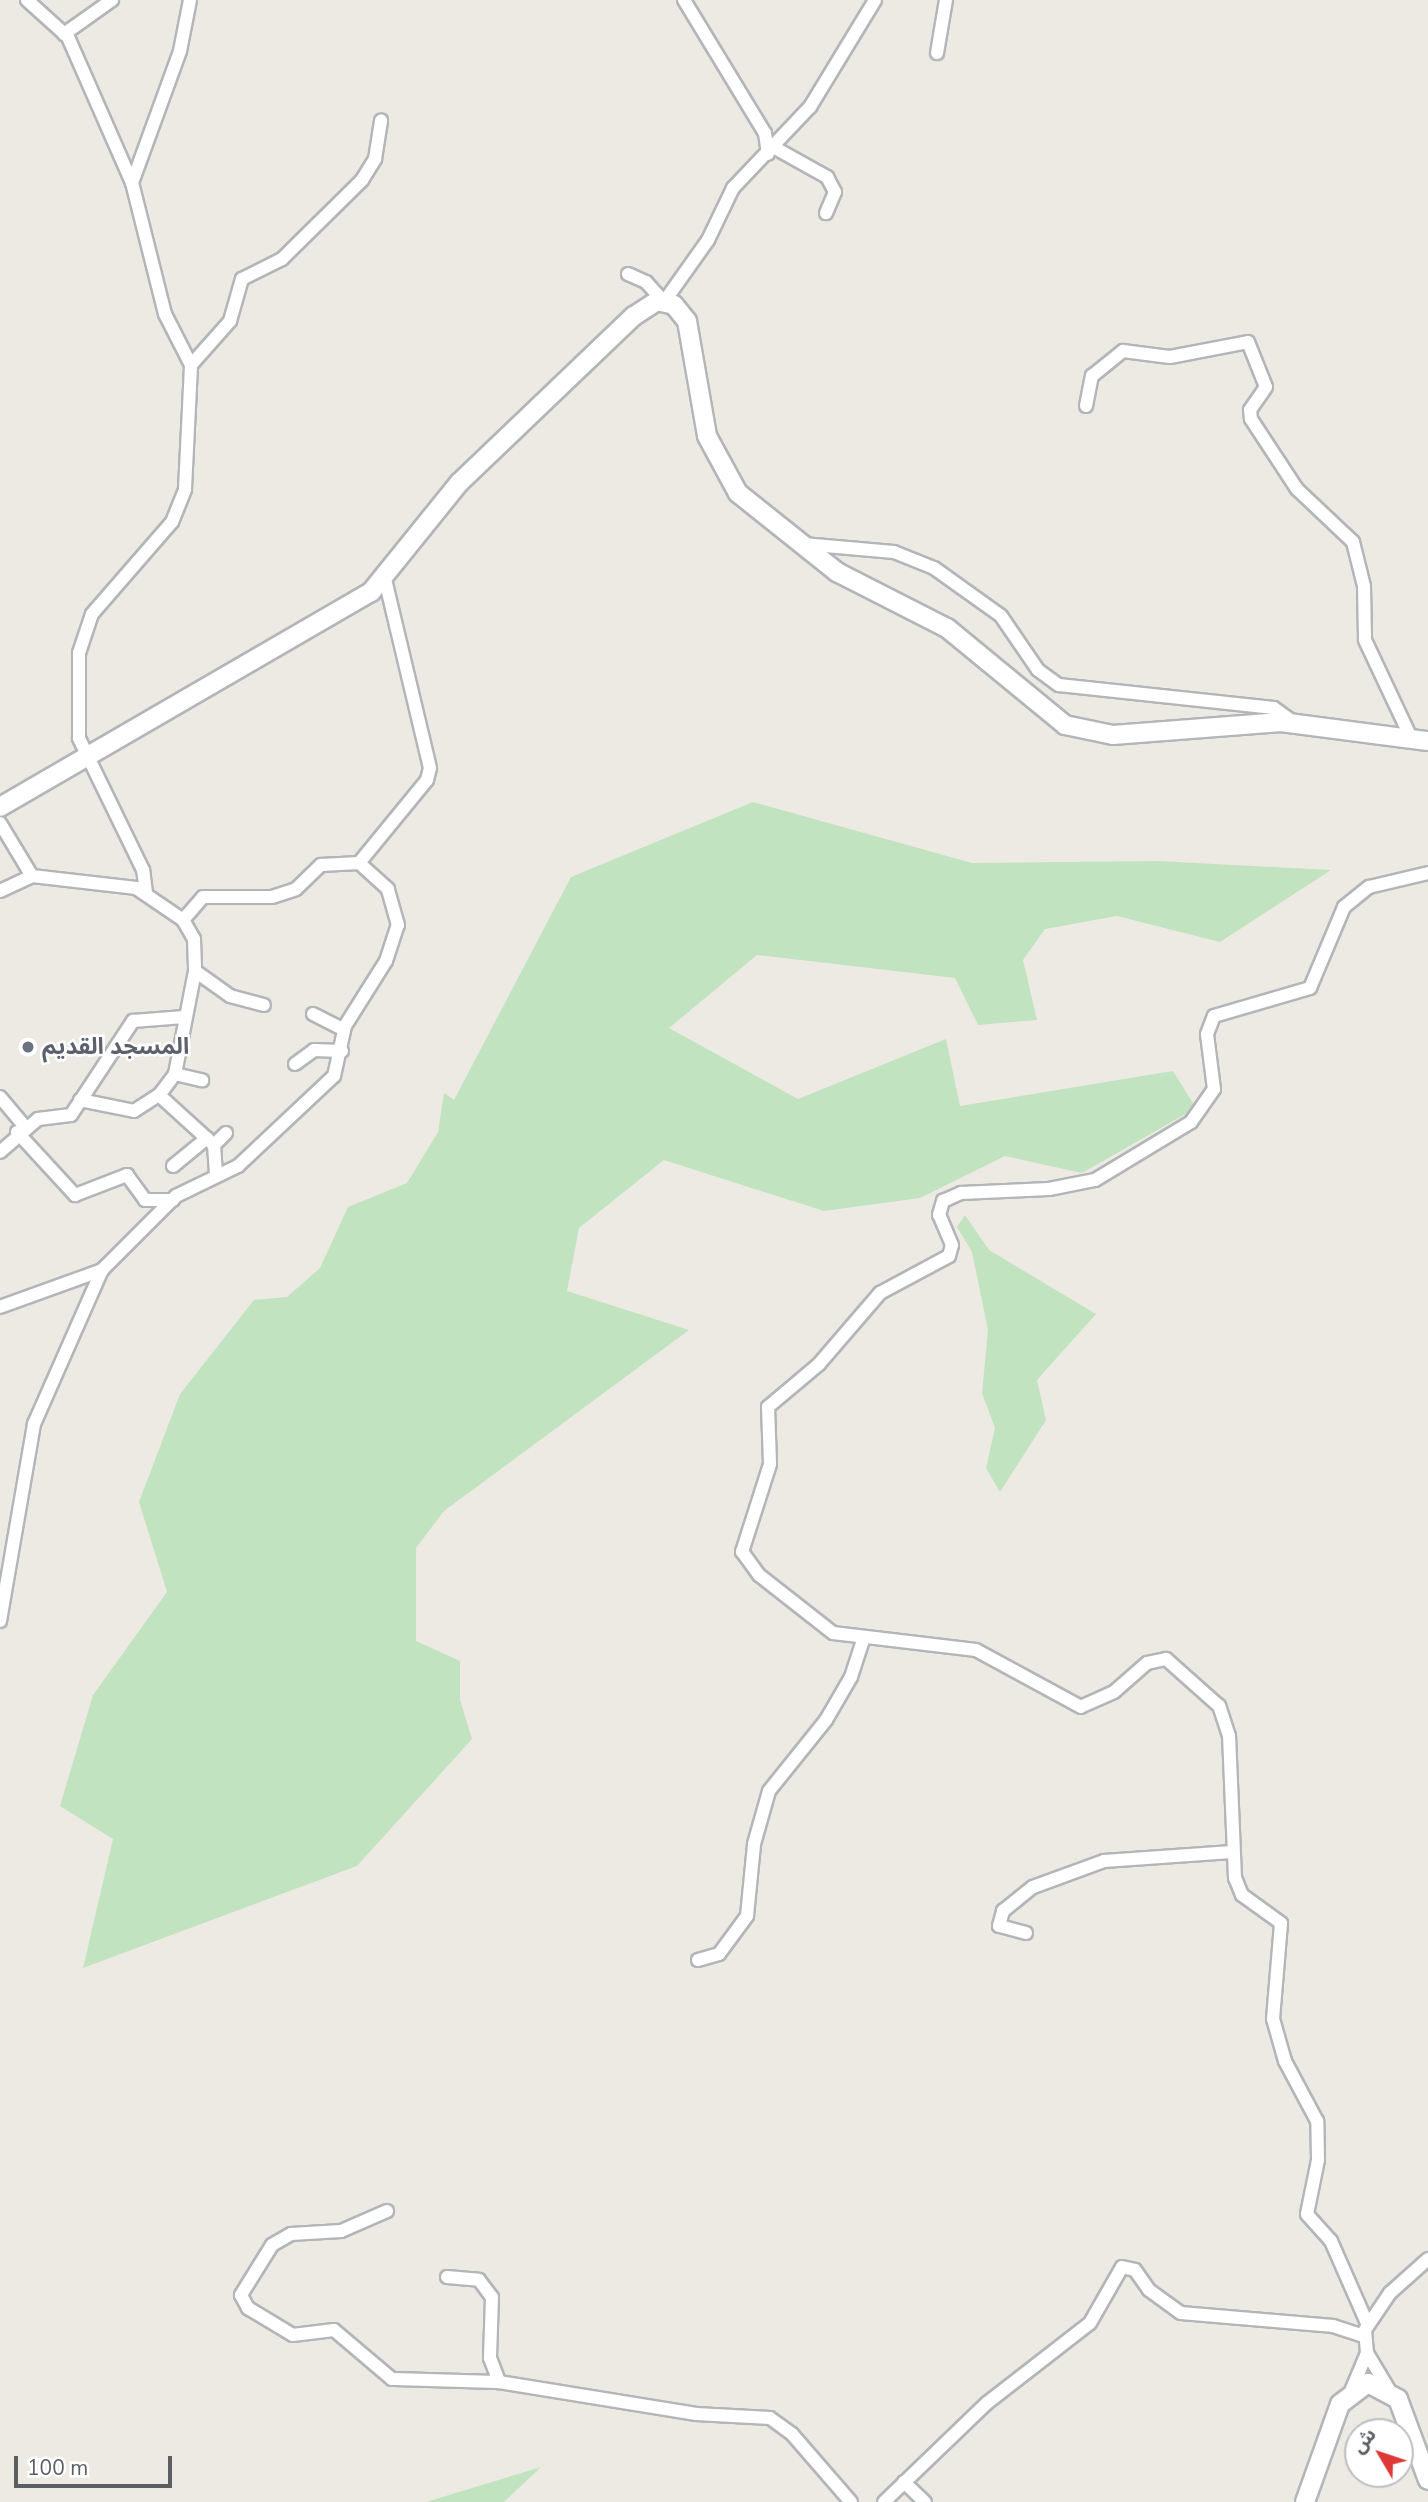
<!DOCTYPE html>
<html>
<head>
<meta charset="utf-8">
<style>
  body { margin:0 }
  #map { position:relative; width:1428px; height:2502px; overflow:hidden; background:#edeae3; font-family:"Nunito Sans","Noto Sans Arabic",sans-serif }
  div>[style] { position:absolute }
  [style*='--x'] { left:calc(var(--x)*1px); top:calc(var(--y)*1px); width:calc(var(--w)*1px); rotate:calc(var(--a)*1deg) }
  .green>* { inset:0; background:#c2e3c0 }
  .roads { filter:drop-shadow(2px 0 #b3b6b9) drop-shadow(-2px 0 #b3b6b9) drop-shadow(0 2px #b3b6b9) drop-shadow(0 -2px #b3b6b9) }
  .street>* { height:12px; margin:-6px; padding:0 6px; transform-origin:6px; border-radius:6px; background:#fff }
  .secondary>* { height:18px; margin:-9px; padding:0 9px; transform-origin:9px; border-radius:9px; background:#fff }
  .dots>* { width:19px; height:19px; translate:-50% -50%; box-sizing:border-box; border:4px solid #fff; border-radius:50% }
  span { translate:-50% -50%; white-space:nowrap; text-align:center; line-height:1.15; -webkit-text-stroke:5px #fff; paint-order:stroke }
  .worship-label { font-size:23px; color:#5b616d; font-weight:700 }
  .left { translate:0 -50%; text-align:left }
  .north { position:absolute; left:1344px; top:2418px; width:70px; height:70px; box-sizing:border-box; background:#fff; border:2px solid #bdbfc1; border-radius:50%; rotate:309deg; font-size:19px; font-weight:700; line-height:28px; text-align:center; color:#5b5f63 }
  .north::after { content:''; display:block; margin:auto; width:24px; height:32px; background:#df3937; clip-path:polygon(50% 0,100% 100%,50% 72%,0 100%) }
  .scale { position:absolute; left:14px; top:2456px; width:158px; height:32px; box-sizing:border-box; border:4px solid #5b5f63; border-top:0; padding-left:9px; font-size:21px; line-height:24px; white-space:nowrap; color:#5b5f63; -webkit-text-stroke:5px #fff; paint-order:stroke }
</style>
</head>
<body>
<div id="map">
  <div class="green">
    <div style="clip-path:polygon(753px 802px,972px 863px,1157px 861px,1331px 870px,1220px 942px,1117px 916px,1045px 929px,1023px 960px,1037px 1020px,978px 1025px,955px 978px,757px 955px,669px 1028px,798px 1099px,946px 1039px,960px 1106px,1173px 1071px,1196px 1108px,1082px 1173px,1005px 1156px,920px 1198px,824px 1211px,664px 1160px,579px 1228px,567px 1291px,689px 1330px,444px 1511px,416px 1548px,416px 1641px,460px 1661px,460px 1700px,472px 1739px,357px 1866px,83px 1968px,113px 1839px,60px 1806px,93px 1695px,167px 1592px,139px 1502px,180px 1394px,254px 1300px,287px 1297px,320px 1268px,348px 1207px,407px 1183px,438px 1132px,444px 1093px,454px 1100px,571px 877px)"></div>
    <div style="clip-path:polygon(965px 1215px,989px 1250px,1096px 1314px,1037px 1380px,1046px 1420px,1000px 1492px,986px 1468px,995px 1428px,982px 1393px,988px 1330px,972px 1252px,957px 1227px)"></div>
    <div style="clip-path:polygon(541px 2467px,504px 2502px,426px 2502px)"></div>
  </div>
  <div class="roads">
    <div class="street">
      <div style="--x:27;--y:0;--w:55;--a:42.1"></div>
      <div style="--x:68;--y:37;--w:159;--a:66.3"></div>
      <div style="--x:684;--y:0;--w:156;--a:58.7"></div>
      <div style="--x:765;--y:133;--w:21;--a:82"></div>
      <div style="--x:64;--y:34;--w:59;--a:-35.3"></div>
      <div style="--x:937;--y:53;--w:54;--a:-80.4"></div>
      <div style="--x:775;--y:148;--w:60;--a:29.1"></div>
      <div style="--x:827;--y:177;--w:17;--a:62"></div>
      <div style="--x:835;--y:192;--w:23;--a:113"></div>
      <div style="--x:628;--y:274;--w:20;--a:24"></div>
      <div style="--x:646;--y:282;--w:27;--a:48"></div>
      <div style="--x:664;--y:302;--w:76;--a:-54.6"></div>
      <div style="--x:708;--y:240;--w:58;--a:-64.3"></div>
      <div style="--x:733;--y:188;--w:112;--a:-46.5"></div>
      <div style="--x:810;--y:107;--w:125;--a:-58.7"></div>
      <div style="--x:191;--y:365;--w:59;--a:-48.4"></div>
      <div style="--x:230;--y:321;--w:44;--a:-74.1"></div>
      <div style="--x:242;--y:279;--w:45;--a:-26.6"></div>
      <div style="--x:282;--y:259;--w:112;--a:-44.6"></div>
      <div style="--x:362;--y:180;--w:25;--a:-58"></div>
      <div style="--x:375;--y:159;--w:39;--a:-81"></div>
      <div style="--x:1086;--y:406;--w:31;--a:-79"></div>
      <div style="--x:1092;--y:376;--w:40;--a:-39"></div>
      <div style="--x:1123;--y:351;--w:47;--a:7.3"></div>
      <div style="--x:1170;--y:357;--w:79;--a:-10.9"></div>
      <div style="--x:1248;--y:342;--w:48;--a:68.2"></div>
      <div style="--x:1266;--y:387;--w:28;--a:125"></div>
      <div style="--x:1250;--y:410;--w:9;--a:84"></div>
      <div style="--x:1251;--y:419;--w:84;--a:56.7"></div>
      <div style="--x:1297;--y:489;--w:77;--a:43.4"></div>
      <div style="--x:1353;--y:542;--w:45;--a:76"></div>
      <div style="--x:1364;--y:586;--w:54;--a:88.9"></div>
      <div style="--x:1365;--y:640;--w:110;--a:64.8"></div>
      <div style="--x:803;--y:544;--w:91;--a:5"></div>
      <div style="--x:894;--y:552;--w:43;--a:21.8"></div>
      <div style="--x:934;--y:568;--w:82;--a:35.6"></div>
      <div style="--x:1001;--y:616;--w:65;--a:55.6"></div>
      <div style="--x:1038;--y:670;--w:26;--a:36"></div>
      <div style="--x:1059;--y:685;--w:216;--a:6.1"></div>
      <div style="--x:1274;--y:708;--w:27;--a:36"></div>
      <div style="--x:0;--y:823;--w:62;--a:58.9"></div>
      <div style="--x:32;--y:876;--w:105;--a:6.6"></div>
      <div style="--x:136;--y:888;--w:57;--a:34.2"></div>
      <div style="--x:183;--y:920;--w:30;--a:-49"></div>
      <div style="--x:203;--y:897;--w:69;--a:0"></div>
      <div style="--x:272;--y:897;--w:25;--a:-18"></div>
      <div style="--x:296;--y:889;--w:35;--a:-44"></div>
      <div style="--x:321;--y:865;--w:38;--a:-3"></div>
      <div style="--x:359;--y:863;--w:107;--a:-50.7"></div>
      <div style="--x:427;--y:780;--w:12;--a:-76"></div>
      <div style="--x:430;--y:768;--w:194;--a:-103.4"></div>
      <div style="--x:0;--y:891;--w:35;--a:-25"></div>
      <div style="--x:146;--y:893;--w:23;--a:-97"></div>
      <div style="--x:143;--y:870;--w:147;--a:-115.9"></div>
      <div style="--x:79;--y:738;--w:85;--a:-90"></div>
      <div style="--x:79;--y:653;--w:41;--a:-71.6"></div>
      <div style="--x:92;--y:614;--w:122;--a:-49"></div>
      <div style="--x:172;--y:522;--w:35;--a:-68"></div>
      <div style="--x:185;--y:489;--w:124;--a:-87.2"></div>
      <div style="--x:191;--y:365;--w:57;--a:-117"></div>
      <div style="--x:165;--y:314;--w:135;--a:-104.1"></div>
      <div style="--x:132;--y:183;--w:140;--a:-70"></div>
      <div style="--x:180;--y:51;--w:52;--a:-78.9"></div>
      <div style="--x:183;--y:920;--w:22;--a:60"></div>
      <div style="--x:194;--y:939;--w:32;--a:88"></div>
      <div style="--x:195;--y:971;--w:105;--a:101"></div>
      <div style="--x:175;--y:1074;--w:26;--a:127"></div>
      <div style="--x:159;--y:1095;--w:74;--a:42.3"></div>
      <div style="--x:214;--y:1145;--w:31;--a:86"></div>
      <div style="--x:195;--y:971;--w:43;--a:35.5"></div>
      <div style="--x:230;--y:996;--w:35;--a:15"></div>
      <div style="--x:313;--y:1014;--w:35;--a:27"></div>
      <div style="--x:295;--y:1064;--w:24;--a:-36"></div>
      <div style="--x:314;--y:1050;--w:28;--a:2"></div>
      <div style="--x:175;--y:1074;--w:28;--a:13"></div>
      <div style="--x:0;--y:1097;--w:39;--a:50"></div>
      <div style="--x:80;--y:1100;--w:55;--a:11.5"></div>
      <div style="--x:134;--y:1111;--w:30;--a:-33"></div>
      <div style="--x:17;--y:1132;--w:86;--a:47.4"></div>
      <div style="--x:75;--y:1195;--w:56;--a:-21"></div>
      <div style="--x:127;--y:1175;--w:31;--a:54"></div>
      <div style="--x:145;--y:1200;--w:28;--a:0"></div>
      <div style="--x:214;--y:1145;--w:17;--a:-45"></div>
      <div style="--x:0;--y:1152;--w:50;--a:-41"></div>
      <div style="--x:38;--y:1119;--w:33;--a:-7"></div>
      <div style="--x:71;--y:1115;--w:113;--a:-56.6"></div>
      <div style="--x:133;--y:1021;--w:51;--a:-4.5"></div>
      <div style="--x:173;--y:1166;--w:44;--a:-39.5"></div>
      <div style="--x:0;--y:1307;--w:109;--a:-19.9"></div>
      <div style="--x:0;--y:1621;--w:200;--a:-80.2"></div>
      <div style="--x:34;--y:1424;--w:168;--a:-66.2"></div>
      <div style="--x:102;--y:1270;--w:105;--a:-45"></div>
      <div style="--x:176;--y:1196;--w:69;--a:-25.8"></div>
      <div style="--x:238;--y:1166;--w:132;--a:-43.2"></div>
      <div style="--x:334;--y:1076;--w:51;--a:-77.6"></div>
      <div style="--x:345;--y:1026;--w:77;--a:-57.8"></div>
      <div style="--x:386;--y:961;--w:38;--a:-72"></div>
      <div style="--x:398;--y:925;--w:37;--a:-106"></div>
      <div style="--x:388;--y:889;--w:39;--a:-138"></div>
      <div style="--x:1026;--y:1933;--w:28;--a:-165"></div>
      <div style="--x:999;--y:1926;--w:16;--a:-75"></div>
      <div style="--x:1003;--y:1911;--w:38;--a:-39"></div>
      <div style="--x:1033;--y:1887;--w:76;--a:-20.1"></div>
      <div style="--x:1104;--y:1861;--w:128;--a:-4"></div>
      <div style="--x:698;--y:1960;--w:22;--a:-16"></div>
      <div style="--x:719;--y:1954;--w:47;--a:-53.6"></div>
      <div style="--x:747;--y:1916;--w:72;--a:-84.4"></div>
      <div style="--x:754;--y:1844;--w:55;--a:-74.2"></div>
      <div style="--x:769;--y:1791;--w:91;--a:-51.2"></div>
      <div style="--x:826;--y:1720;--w:50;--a:-59.8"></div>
      <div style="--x:851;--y:1677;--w:42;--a:-72"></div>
      <div style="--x:387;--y:2211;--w:50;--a:156.5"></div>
      <div style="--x:341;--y:2231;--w:50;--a:176.6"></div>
      <div style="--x:291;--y:2234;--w:22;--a:150"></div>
      <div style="--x:272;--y:2245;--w:59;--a:121.8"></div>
      <div style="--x:241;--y:2295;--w:15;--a:62"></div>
      <div style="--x:248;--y:2308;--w:52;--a:31"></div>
      <div style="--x:293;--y:2335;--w:41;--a:-7"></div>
      <div style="--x:334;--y:2330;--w:76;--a:40.2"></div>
      <div style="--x:392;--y:2379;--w:107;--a:1.6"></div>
      <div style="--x:447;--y:2277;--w:32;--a:5"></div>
      <div style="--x:479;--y:2280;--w:21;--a:53"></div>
      <div style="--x:492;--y:2297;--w:61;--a:91.9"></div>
      <div style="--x:490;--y:2358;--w:26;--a:69"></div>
      <div style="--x:499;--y:2382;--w:200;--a:9.2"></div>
      <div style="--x:696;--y:2414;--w:74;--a:3.1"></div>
      <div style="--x:770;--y:2418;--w:27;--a:36"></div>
      <div style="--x:792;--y:2434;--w:90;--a:49.1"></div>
      <div style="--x:1367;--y:2323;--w:90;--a:-113.7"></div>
      <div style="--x:1331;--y:2241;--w:36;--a:-132"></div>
      <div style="--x:1307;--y:2214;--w:55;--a:-78.5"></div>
      <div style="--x:1318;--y:2160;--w:39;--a:-91"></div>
      <div style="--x:1317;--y:2121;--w:68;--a:-118.1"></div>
      <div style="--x:1285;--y:2061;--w:44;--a:-105.9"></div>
      <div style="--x:1273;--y:2019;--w:96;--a:-85.2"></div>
      <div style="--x:1281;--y:1923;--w:48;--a:-144.3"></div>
      <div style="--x:1242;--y:1895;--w:18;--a:-112"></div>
      <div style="--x:1235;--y:1878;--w:142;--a:-92.4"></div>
      <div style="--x:1229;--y:1736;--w:32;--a:-108"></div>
      <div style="--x:1219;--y:1706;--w:71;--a:-138.4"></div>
      <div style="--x:1166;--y:1659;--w:19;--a:168"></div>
      <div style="--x:1147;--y:1663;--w:44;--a:138.7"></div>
      <div style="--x:1114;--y:1692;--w:36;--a:156"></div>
      <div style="--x:1081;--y:1707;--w:119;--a:-151.5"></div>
      <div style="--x:976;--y:1650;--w:144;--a:-173.2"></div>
      <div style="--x:833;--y:1633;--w:94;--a:-141.9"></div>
      <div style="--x:759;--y:1575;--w:29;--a:-126"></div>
      <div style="--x:742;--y:1552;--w:92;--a:-72.3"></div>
      <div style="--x:770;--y:1464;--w:57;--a:-92"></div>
      <div style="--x:768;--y:1407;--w:67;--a:-40.1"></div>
      <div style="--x:819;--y:1364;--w:94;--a:-49.3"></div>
      <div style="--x:880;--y:1293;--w:78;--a:-28.2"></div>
      <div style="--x:949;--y:1256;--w:11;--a:-75"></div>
      <div style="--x:952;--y:1245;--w:33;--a:-113"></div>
      <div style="--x:939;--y:1215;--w:15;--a:-74"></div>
      <div style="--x:943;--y:1201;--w:20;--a:-24"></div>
      <div style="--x:961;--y:1193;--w:88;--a:-2.6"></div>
      <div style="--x:1049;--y:1189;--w:47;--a:-11.1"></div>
      <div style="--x:1095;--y:1180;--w:112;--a:-31.1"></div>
      <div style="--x:1191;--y:1122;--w:40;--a:-55.1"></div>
      <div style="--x:1214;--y:1089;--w:55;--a:-97.3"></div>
      <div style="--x:1207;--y:1034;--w:19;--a:-69"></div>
      <div style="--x:1214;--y:1016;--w:100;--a:-16.3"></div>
      <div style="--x:1310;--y:988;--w:88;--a:-67.2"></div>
      <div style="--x:1344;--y:907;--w:32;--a:-39"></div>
      <div style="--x:1369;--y:887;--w:61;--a:-13.3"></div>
      <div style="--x:1388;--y:2388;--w:41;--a:-121"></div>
      <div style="--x:1367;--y:2353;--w:23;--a:-95"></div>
      <div style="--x:1365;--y:2330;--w:45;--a:-56"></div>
      <div style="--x:1390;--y:2293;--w:51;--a:-41.8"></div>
      <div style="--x:1351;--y:2391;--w:41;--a:-67.2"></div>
      <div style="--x:904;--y:2482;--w:29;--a:44"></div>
      <div style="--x:884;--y:2502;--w:143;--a:-43.9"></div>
      <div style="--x:987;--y:2403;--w:130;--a:-37.8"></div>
      <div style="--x:1090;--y:2323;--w:64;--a:-60.3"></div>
      <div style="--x:1122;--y:2267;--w:13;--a:13"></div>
      <div style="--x:1135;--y:2270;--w:24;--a:55"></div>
      <div style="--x:1149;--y:2290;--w:39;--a:36"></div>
      <div style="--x:1181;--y:2313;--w:153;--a:4.9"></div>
      <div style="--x:1333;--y:2326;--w:33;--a:18"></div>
    </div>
    <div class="secondary">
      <div style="--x:0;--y:807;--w:429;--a:-30.1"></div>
      <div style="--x:371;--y:592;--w:140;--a:-51.1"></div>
      <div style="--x:459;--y:483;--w:242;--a:-43.7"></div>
      <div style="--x:634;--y:316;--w:27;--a:-33"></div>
      <div style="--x:657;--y:301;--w:17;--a:13"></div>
      <div style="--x:674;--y:305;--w:21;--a:51"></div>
      <div style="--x:687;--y:321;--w:117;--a:80.1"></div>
      <div style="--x:707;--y:436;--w:65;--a:61.5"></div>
      <div style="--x:738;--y:493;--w:127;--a:38.6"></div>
      <div style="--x:837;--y:572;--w:123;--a:27"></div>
      <div style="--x:947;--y:628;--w:153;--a:39.4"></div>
      <div style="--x:1065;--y:725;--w:49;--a:11.8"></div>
      <div style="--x:1113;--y:735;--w:169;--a:-4.4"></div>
      <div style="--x:1281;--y:722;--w:148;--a:7.4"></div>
      <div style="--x:1305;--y:2502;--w:104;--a:-70.3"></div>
      <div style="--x:1340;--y:2404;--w:35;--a:-37"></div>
      <div style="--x:1368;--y:2383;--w:34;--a:28"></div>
      <div style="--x:1398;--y:2399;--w:86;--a:69.7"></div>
    </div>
  </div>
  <div class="dots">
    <div style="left:28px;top:1047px;background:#6b7280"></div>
  </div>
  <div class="worship-label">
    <span class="left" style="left:42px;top:1047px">المسجد القديم</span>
  </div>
  <div class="north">ش</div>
  <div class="scale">100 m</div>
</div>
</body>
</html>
